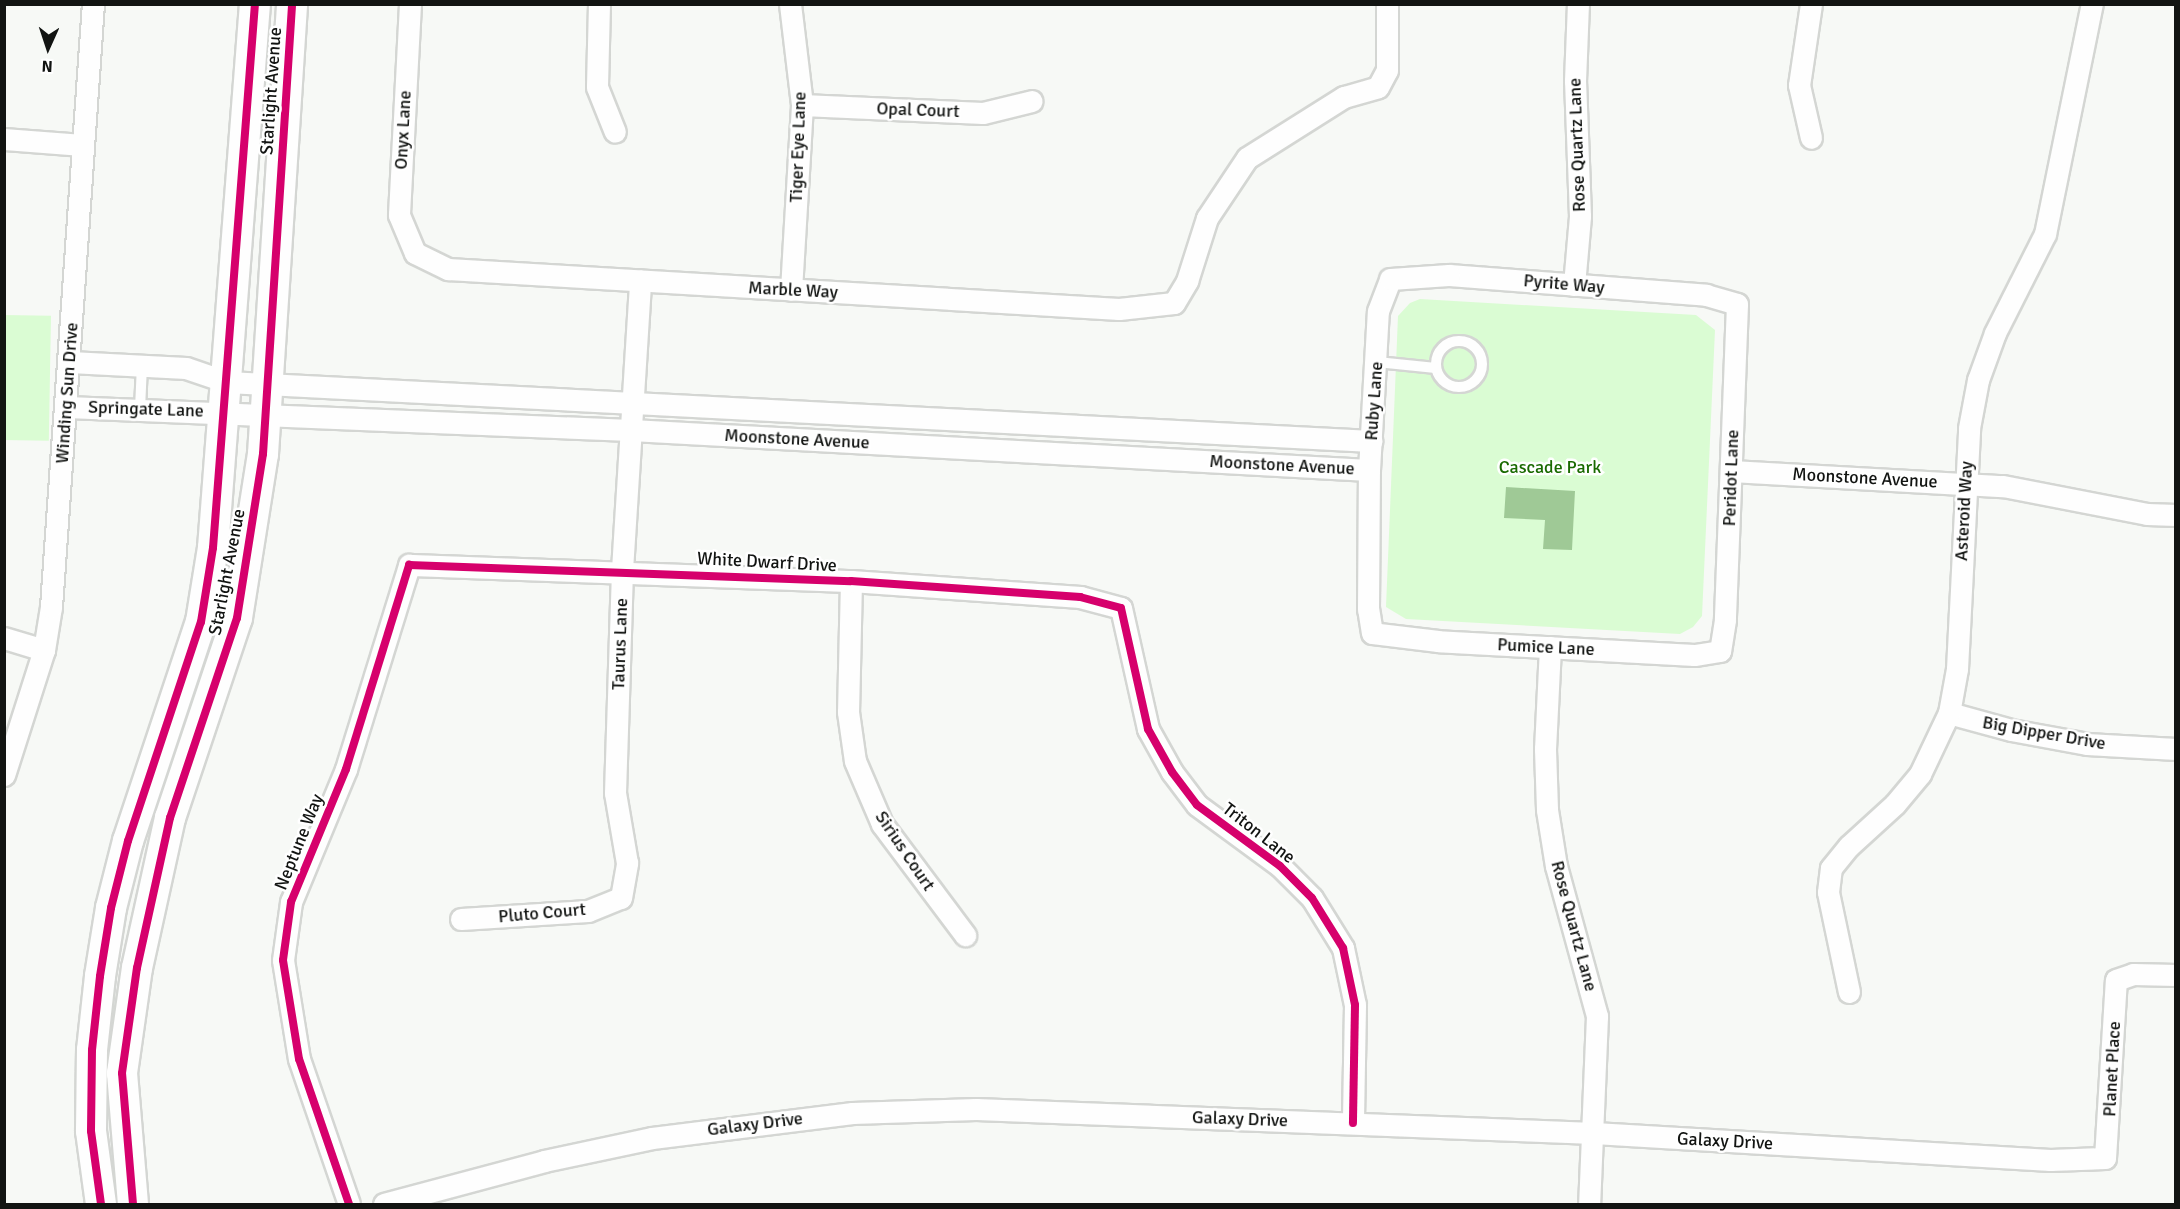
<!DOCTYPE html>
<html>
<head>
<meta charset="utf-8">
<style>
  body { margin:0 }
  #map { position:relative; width:2180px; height:1209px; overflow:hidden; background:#f7f9f6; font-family:Signika,sans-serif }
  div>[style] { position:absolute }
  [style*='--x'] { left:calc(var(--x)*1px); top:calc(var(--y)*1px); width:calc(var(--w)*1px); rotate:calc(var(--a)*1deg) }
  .green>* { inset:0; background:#dafcd3; transform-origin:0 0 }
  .water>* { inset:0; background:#9fc996 }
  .roads { filter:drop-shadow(2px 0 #d4d6d3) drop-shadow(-2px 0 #d4d6d3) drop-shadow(0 2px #d4d6d3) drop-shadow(0 -2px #d4d6d3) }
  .lane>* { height:10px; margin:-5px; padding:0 5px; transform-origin:5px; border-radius:5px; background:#fefefe }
  .lane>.ring { margin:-5px; padding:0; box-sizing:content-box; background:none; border:10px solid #fefefe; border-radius:50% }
  .street>* { height:21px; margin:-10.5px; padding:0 10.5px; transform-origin:10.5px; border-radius:10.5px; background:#fefefe }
  .secondary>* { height:30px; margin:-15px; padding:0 15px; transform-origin:15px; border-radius:15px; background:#fefefe }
  .cycleway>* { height:8px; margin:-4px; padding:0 4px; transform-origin:4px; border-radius:4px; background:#d6006c }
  span { translate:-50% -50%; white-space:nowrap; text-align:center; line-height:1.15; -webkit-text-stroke:5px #fff; paint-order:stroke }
  .street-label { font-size:18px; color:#121412 }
  .park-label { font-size:18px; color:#196a00 }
  .frame { position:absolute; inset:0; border:6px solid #121412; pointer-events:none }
  .north { position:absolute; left:18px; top:18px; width:60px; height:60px; -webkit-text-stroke:4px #fff; paint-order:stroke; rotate:183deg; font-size:16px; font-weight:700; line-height:24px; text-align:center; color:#121412 }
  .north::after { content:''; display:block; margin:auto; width:21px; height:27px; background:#121412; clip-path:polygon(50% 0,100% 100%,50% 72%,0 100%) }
</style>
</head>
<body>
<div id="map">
  <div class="green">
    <div style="clip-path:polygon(1420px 299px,1696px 315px,1715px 330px,1702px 616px,1693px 627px,1680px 634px,1406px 619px,1386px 607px,1398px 316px,1410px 303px)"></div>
    <div style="left:4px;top:315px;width:47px;height:125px;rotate:1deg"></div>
  </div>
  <div class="water">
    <div style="clip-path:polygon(1506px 487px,1575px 491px,1572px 550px,1543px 549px,1545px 520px,1504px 518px)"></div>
  </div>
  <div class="roads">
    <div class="lane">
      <div class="ring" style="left:1436px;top:341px;width:36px;height:36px"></div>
      <div style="--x:1377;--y:362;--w:59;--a:5.8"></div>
      <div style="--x:140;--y:409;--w:44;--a:-87.4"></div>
    </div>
    <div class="street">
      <div style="--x:410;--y:4;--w:211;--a:93"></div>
      <div style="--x:399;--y:215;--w:41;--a:67.2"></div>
      <div style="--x:415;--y:253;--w:37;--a:26"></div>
      <div style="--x:448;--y:269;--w:672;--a:3.41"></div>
      <div style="--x:1119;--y:309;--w:55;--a:-6.2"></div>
      <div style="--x:1174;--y:303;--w:26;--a:-59"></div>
      <div style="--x:1187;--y:281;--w:66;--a:-72.4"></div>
      <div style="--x:1207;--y:218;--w:72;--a:-56.3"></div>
      <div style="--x:1247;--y:158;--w:115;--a:-32.2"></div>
      <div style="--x:1344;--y:97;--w:35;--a:-16"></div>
      <div style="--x:1378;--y:87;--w:19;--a:-62"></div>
      <div style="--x:1387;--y:70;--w:66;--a:-90"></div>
      <div style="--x:599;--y:4;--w:83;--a:91.4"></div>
      <div style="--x:597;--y:87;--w:48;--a:68.2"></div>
      <div style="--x:790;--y:4;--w:102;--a:83.2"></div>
      <div style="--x:802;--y:105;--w:185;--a:93.4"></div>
      <div style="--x:1811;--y:4;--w:82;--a:98.4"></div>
      <div style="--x:1799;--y:85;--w:54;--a:77.2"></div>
      <div style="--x:802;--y:105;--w:181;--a:2.5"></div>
      <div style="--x:983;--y:113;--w:50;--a:-13.8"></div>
      <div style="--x:4;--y:139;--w:78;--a:4.4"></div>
      <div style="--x:1449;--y:275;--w:258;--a:4.4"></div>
      <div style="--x:1706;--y:295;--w:32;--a:16"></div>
      <div style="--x:1737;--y:304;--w:316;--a:92.2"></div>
      <div style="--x:1725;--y:620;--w:31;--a:99"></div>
      <div style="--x:1720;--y:651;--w:26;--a:171"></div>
      <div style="--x:1694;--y:655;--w:256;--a:-176.9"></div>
      <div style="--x:1438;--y:641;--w:66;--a:-173.1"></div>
      <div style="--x:1372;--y:633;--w:24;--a:-99"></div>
      <div style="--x:1368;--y:609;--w:139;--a:-89.6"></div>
      <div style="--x:1369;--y:470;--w:159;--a:-86.8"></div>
      <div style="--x:1378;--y:311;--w:34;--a:-69"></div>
      <div style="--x:1390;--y:279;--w:59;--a:-3.9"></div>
      <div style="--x:1574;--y:285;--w:69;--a:-85"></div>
      <div style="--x:1580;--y:216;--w:135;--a:-92.1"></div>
      <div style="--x:1575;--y:81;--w:77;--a:-87.8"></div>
      <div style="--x:70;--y:362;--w:116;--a:3"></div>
      <div style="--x:186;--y:368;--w:43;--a:18.9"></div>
      <div style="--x:227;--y:382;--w:1146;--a:2.95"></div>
      <div style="--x:67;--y:407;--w:564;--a:2.34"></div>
      <div style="--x:631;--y:430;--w:739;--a:3.1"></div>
      <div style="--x:1731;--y:471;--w:272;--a:3.2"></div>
      <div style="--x:2003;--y:486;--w:147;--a:11"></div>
      <div style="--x:2147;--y:514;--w:29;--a:2"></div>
      <div style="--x:851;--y:581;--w:131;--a:91.3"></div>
      <div style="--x:848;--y:712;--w:49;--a:81.9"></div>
      <div style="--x:855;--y:761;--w:69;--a:66.8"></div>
      <div style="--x:882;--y:824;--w:139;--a:53.2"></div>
      <div style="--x:4;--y:638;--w:42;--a:16.7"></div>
      <div style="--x:1550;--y:647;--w:102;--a:92.8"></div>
      <div style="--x:1545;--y:749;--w:61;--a:88.1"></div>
      <div style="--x:1547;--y:810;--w:57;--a:80.9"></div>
      <div style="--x:1556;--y:866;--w:156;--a:74.7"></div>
      <div style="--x:1597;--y:1016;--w:188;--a:92.4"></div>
      <div style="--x:1949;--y:713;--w:64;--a:15.3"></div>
      <div style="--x:2011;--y:730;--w:77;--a:10.4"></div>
      <div style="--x:2087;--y:744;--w:89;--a:3.2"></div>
      <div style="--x:4;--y:775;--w:131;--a:-72.3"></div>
      <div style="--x:44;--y:650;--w:44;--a:-80.8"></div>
      <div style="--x:51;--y:607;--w:604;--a:-86.02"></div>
      <div style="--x:461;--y:919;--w:127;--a:-3.6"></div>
      <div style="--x:588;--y:911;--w:35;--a:-22"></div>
      <div style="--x:621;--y:898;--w:36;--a:-80"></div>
      <div style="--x:627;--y:863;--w:71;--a:-99.7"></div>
      <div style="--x:615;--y:793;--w:223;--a:-88.2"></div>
      <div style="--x:622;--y:570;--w:290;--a:-86.4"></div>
      <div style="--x:1849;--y:992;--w:102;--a:-101.9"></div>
      <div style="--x:1828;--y:892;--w:24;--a:-83"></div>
      <div style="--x:1831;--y:868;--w:28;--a:-51"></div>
      <div style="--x:1849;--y:846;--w:62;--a:-42.4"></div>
      <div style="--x:1895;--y:804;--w:39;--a:-50"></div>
      <div style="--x:1920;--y:774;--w:68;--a:-64.6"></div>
      <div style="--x:1949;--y:713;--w:45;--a:-79.7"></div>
      <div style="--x:1957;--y:669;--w:241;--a:-87.1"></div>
      <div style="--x:1969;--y:428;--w:49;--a:-79.4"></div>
      <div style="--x:1978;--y:380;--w:50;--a:-70.1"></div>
      <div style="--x:1995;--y:333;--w:111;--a:-63.2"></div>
      <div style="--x:2045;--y:234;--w:235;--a:-78.5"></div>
      <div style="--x:349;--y:1204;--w:153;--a:-109"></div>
      <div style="--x:299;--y:1059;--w:100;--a:-99.2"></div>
      <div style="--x:283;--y:960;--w:59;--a:-82.1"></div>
      <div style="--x:291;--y:902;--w:144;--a:-67.5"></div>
      <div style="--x:346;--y:769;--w:214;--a:-72.8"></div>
      <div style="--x:409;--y:565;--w:442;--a:2.1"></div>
      <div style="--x:851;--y:581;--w:230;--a:4"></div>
      <div style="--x:1080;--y:597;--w:42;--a:15"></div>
      <div style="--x:1121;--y:608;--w:124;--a:77.4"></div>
      <div style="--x:1148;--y:729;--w:49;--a:60.8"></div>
      <div style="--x:1172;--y:772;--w:41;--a:52.9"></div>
      <div style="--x:1197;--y:805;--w:103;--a:36.3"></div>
      <div style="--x:1280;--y:866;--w:45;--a:45"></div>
      <div style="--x:1312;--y:898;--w:59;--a:58.2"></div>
      <div style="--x:1343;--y:948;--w:58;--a:78.1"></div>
      <div style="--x:1355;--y:1005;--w:118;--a:91"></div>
      <div style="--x:384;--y:1204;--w:166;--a:-15"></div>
      <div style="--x:544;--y:1161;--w:110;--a:-12"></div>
      <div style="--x:652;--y:1138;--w:202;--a:-7.1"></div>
      <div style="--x:852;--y:1113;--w:124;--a:-1.8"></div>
      <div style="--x:976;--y:1109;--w:618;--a:2.22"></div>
      <div style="--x:1594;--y:1133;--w:457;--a:3.4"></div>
      <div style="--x:2050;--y:1160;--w:55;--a:-2.1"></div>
      <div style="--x:2105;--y:1158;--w:178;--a:-86.5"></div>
      <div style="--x:2116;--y:980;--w:18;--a:-19"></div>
      <div style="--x:2133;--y:974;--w:43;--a:1.3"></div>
    </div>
    <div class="secondary">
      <div style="--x:101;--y:1204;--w:74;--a:-97.8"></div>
      <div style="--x:91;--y:1131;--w:81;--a:-89.3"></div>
      <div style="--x:92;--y:1050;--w:74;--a:-83.8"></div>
      <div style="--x:100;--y:976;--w:69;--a:-80.8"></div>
      <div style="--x:111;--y:908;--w:69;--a:-75.8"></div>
      <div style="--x:128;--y:841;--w:231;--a:-71.6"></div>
      <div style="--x:201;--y:622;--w:75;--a:-80.8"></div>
      <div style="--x:213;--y:548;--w:546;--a:-85.59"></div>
      <div style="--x:133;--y:1204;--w:131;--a:-94.8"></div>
      <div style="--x:122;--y:1073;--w:106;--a:-81.9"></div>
      <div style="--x:137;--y:968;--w:154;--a:-77.6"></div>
      <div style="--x:170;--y:818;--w:211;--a:-71.5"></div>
      <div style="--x:237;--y:618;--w:166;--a:-81"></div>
      <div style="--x:263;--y:454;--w:451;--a:-86.3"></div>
    </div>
  </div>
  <div class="cycleway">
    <div style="--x:101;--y:1204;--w:74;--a:-97.8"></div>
    <div style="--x:91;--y:1131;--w:81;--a:-89.3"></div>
    <div style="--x:92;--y:1050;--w:74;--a:-83.8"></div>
    <div style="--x:100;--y:976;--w:69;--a:-80.8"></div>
    <div style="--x:111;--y:908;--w:69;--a:-75.8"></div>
    <div style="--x:128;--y:841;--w:231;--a:-71.6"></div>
    <div style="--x:201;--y:622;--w:75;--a:-80.8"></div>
    <div style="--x:213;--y:548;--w:546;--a:-85.59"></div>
    <div style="--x:133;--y:1204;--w:131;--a:-94.8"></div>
    <div style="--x:122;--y:1073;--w:106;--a:-81.9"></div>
    <div style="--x:137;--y:968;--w:154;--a:-77.6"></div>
    <div style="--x:170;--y:818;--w:211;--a:-71.5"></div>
    <div style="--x:237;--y:618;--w:166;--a:-81"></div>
    <div style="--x:263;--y:454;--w:451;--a:-86.3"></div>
    <div style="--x:349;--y:1204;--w:153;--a:-109"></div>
    <div style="--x:299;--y:1059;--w:100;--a:-99.2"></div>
    <div style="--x:283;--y:960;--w:59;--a:-82.1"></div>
    <div style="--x:291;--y:902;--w:144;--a:-67.5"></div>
    <div style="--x:346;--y:769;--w:214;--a:-72.8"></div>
    <div style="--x:409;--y:565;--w:442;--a:2.1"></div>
    <div style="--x:851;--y:581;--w:230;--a:4"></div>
    <div style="--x:1080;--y:597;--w:42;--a:15"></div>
    <div style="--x:1121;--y:608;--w:124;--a:77.4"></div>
    <div style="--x:1148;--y:729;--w:49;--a:60.8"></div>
    <div style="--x:1172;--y:772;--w:41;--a:52.9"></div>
    <div style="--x:1197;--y:805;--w:103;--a:36.3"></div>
    <div style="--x:1280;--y:866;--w:45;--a:45"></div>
    <div style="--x:1312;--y:898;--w:59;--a:58.2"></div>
    <div style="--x:1343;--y:948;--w:58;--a:78.1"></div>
    <div style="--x:1355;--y:1005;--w:118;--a:91"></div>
  </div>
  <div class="street-label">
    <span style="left:271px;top:91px;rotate:-86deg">Starlight Avenue</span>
    <span style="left:918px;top:110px;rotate:2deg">Opal Court</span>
    <span style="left:403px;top:130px;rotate:-87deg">Onyx Lane</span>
    <span style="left:1577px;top:145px;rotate:-92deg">Rose Quartz Lane</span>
    <span style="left:798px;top:147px;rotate:-88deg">Tiger Eye Lane</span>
    <span style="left:1564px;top:284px;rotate:5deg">Pyrite Way</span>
    <span style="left:793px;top:290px;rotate:3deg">Marble Way</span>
    <span style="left:67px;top:393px;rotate:-86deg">Winding Sun Drive</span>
    <span style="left:1374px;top:401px;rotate:-86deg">Ruby Lane</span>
    <span style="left:146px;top:409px;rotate:2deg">Springate Lane</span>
    <span style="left:797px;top:439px;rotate:3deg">Moonstone Avenue</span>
    <span style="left:1282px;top:465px;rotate:3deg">Moonstone Avenue</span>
    <span style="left:1731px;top:478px;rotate:-88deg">Peridot Lane</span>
    <span style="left:1865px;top:478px;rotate:3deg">Moonstone Avenue</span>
    <span style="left:1964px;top:511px;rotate:-87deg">Asteroid Way</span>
    <span style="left:767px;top:562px;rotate:3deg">White Dwarf Drive</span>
    <span style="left:227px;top:572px;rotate:-79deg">Starlight Avenue</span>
    <span style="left:620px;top:644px;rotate:-88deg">Taurus Lane</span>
    <span style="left:1546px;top:647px;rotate:3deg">Pumice Lane</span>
    <span style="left:2044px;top:733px;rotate:10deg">Big Dipper Drive</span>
    <span style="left:1259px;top:833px;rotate:38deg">Triton Lane</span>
    <span style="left:299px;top:842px;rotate:-68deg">Neptune Way</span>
    <span style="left:905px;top:851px;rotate:56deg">Sirius Court</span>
    <span style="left:542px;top:913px;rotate:-5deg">Pluto Court</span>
    <span style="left:1574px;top:926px;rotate:75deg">Rose Quartz Lane</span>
    <span style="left:2112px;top:1069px;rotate:-87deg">Planet Place</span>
    <span style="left:1240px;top:1119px;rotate:2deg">Galaxy Drive</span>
    <span style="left:755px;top:1124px;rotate:-7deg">Galaxy Drive</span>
    <span style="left:1725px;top:1141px;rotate:3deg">Galaxy Drive</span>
  </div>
  <div class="park-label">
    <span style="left:1550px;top:467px">Cascade Park</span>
  </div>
  <div class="frame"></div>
  <div class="north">N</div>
</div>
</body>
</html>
